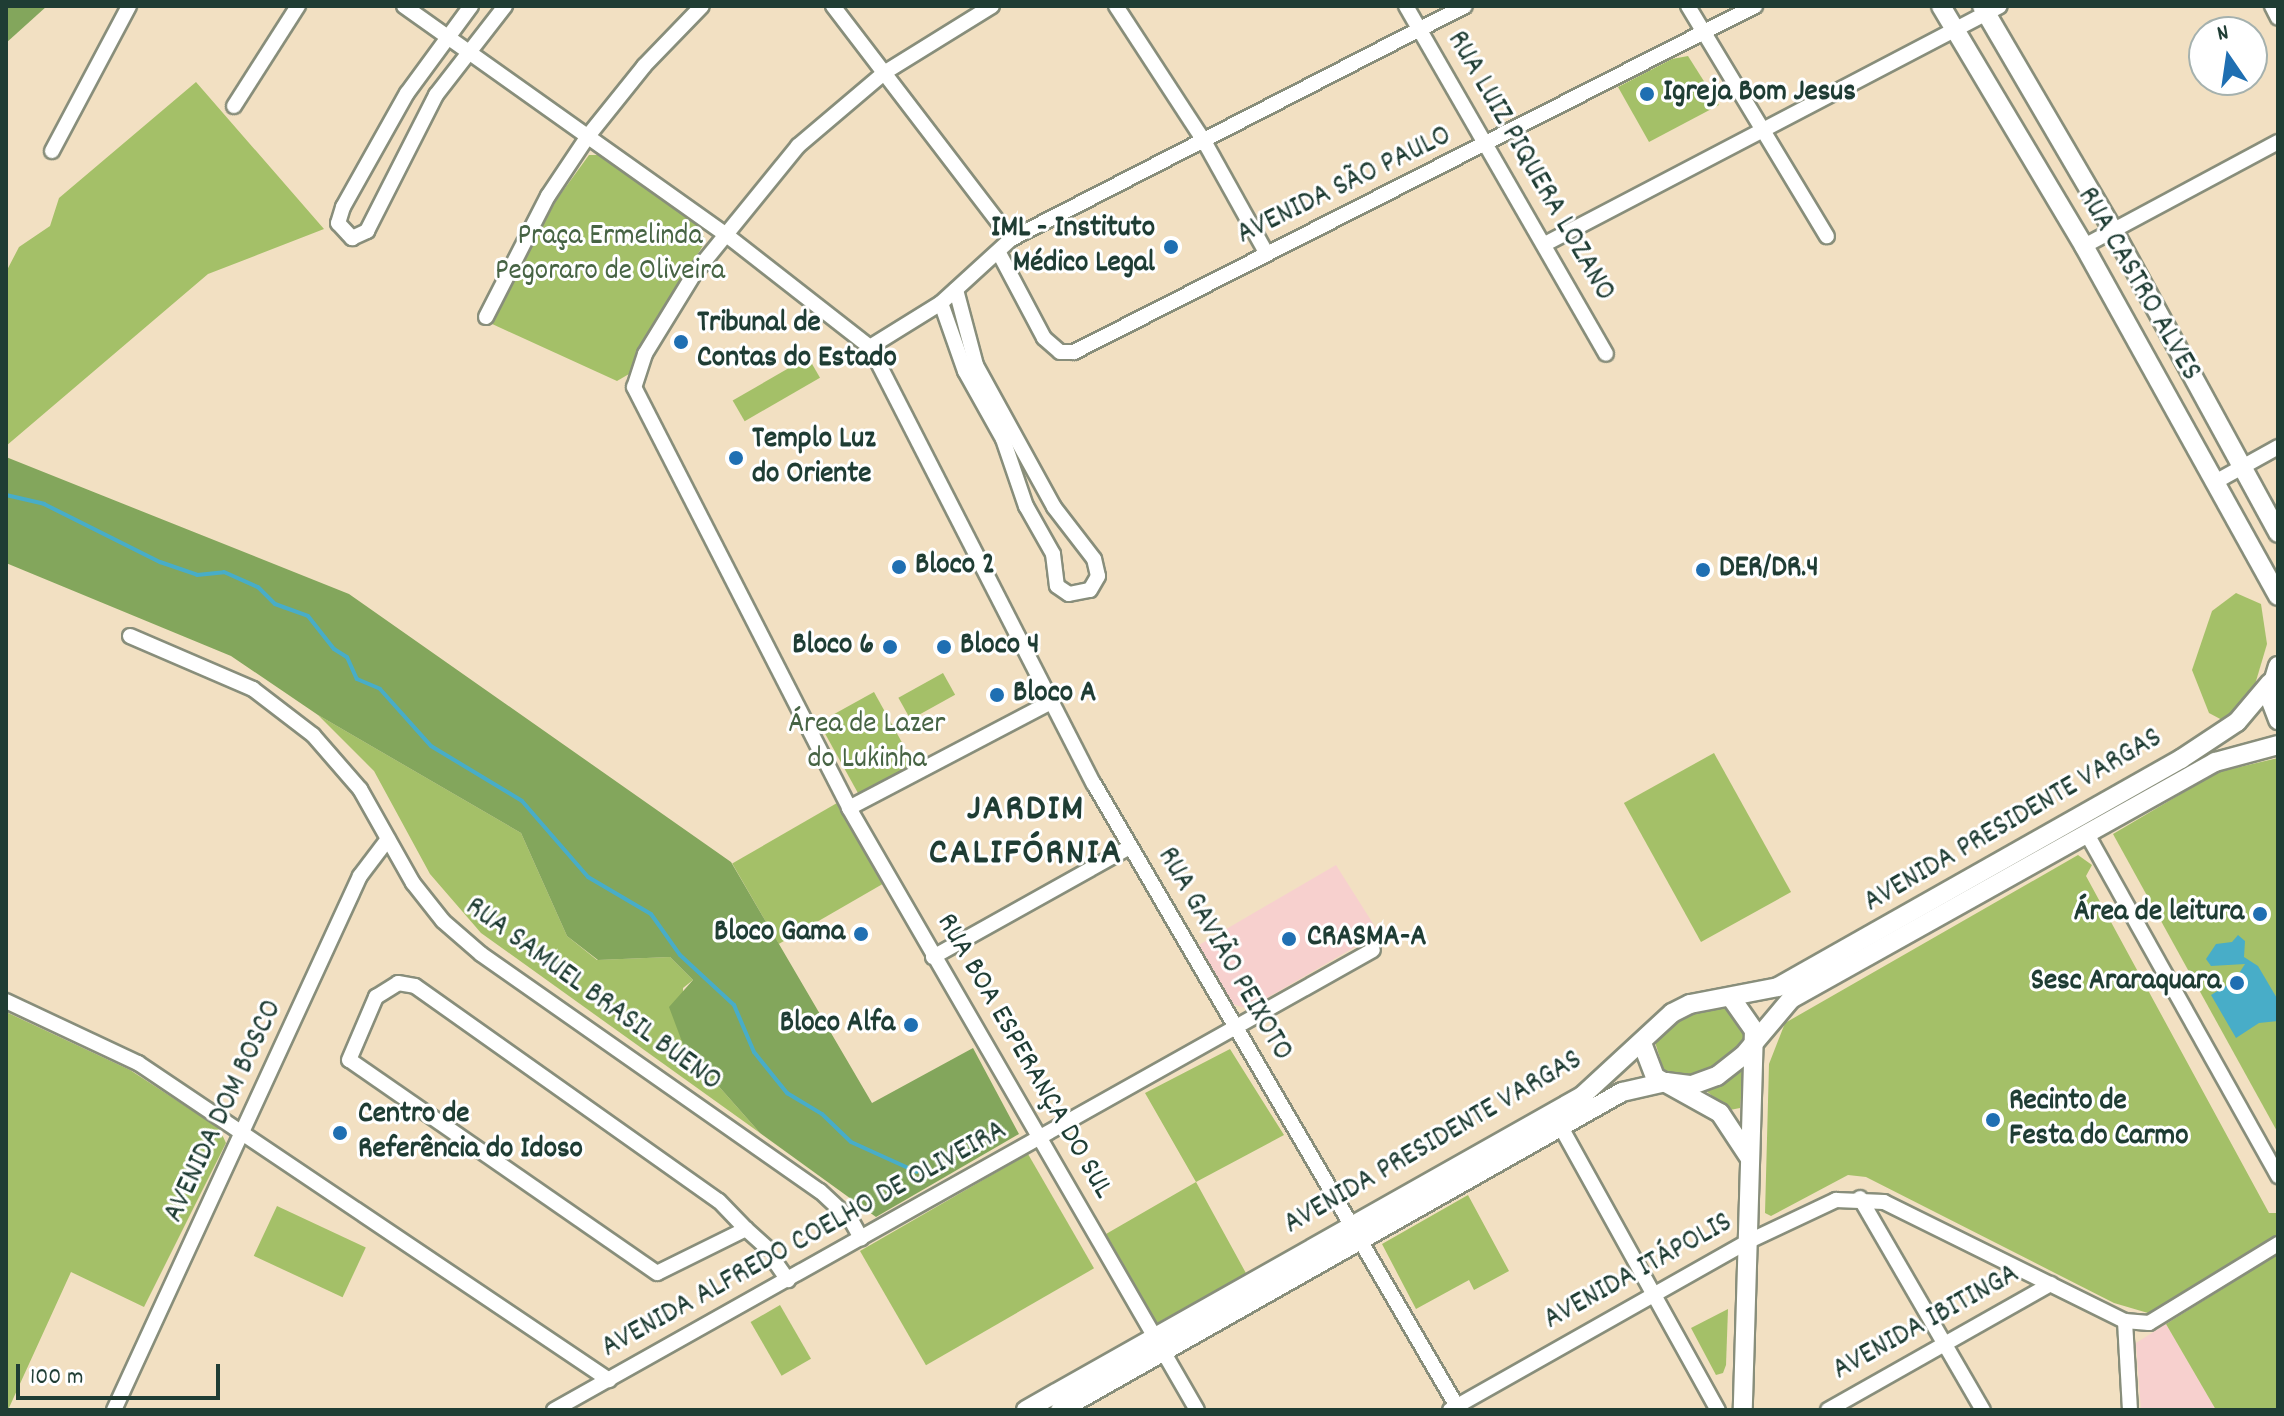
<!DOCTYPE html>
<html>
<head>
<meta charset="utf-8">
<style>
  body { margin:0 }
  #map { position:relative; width:2284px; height:1416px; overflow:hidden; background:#f2e0c2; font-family:Dekko,sans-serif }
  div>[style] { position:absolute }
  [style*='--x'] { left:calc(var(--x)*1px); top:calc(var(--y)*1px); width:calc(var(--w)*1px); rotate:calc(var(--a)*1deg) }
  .built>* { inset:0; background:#f7d0ce }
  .green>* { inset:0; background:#a4c068; transform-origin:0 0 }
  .forest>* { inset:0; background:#83a65c }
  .water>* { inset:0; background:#48adc8 }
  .stream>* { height:4px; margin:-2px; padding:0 2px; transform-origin:2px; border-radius:2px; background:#48adc8 }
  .roads { filter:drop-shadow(2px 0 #888e7b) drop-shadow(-2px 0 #888e7b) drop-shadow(0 2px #888e7b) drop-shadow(0 -2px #888e7b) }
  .minor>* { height:14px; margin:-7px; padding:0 7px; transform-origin:7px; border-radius:7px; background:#fff }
  .major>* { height:18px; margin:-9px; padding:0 9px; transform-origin:9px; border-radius:9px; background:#fff }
  .dots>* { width:22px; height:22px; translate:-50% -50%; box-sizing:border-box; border:4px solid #fff; border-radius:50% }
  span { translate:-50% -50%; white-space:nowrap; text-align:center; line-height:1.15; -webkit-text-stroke:6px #fff; paint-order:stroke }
  .poi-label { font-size:30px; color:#1f3d34; font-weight:700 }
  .left { translate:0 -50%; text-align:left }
  .right { translate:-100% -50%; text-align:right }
  .street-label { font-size:30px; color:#1f3d34 }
  .park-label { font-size:30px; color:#476444 }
  .district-label { font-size:38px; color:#1f3d34; font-weight:700; letter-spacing:2px }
  .frame { position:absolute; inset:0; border:8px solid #1f3d34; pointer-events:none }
  .north { position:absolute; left:2188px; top:16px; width:80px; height:80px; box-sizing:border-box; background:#fff; border:2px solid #a5b1ae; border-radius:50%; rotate:347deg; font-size:22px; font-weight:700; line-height:32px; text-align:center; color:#1f3d34 }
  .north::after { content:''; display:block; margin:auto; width:28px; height:36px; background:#1f6fb2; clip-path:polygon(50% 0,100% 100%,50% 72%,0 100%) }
  .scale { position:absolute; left:16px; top:1364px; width:204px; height:36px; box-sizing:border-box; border:4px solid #1f3d34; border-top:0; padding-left:10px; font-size:24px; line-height:28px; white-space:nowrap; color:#1f3d34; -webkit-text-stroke:6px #fff; paint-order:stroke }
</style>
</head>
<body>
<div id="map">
  <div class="built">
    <div style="clip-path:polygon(1336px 865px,1379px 933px,1248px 1009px,1232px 1004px,1199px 945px)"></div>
    <div style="clip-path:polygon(2166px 1324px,2216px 1410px,2141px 1410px,2136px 1343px)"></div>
  </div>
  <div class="green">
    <div style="clip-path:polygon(1688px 56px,1719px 105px,1649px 142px,1618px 87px,1672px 59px)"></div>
    <div style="clip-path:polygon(196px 82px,324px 229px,208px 274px,6px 446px,6px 272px,19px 247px,50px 226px,59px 198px)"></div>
    <div style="clip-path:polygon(589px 155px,598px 155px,697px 225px,706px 240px,629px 374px,617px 381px,490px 323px,557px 199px)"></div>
    <div style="left:808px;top:357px;width:24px;height:87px;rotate:60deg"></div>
    <div style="clip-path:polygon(2236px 593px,2261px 604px,2267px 644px,2251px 698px,2224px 721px,2209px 713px,2192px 670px,2212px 611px)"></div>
    <div style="left:943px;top:673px;width:25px;height:51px;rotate:61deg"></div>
    <div style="left:874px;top:692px;width:82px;height:63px;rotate:61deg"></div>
    <div style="clip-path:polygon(318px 715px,521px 833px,567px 936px,597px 960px,670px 957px,693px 980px,683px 988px,684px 1047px,760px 1133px,481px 933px,430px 874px,374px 771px)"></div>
    <div style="left:1714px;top:753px;width:159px;height:103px;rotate:61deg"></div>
    <div style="clip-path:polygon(2278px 758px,2278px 1133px,2113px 834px,2218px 772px)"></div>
    <div style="left:837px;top:803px;width:93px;height:121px;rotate:60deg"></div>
    <div style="clip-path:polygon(2078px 855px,2092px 865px,2086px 876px,2269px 1213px,2278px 1213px,2278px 1236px,2148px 1313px,2114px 1303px,1866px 1177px,1848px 1175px,1771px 1216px,1765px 1213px,1769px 1064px,1785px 1023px)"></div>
    <div style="clip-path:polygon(1719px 1005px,1731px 1010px,1744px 1029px,1742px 1049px,1705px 1075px,1676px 1077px,1664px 1071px,1654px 1039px,1682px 1015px)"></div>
    <div style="clip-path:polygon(6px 1012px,130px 1070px,219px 1128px,226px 1143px,144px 1307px,71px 1272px,8px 1410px)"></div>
    <div style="clip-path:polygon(1230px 1049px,1284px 1135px,1196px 1182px,1247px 1275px,1157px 1323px,1106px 1234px,1196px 1182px,1145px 1093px)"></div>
    <div style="clip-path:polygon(1744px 1068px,1740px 1108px,1730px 1110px,1705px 1090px)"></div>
    <div style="left:1028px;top:1154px;width:132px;height:194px;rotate:60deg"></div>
    <div style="clip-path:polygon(1468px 1195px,1509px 1271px,1474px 1290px,1469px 1280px,1416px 1309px,1382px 1244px)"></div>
    <div style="left:277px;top:1206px;width:98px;height:55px;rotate:25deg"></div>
    <div style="clip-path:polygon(2278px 1254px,2278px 1410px,2216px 1410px,2166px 1324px)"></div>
    <div style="left:780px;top:1305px;width:62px;height:34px;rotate:60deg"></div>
    <div style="clip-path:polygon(1728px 1309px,1726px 1365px,1723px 1373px,1716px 1375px,1691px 1328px)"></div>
  </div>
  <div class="forest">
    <div style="clip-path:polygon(6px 6px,47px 6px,6px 43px)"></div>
    <div style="clip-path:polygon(6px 457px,349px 594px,731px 862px,872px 1103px,973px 1048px,1019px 1134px,876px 1217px,760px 1133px,684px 1047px,669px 1007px,693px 980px,670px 957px,598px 960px,567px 936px,521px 833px,318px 715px,231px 656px,6px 563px)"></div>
  </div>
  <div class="water">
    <div style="clip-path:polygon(2238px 935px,2245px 941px,2244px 957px,2258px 966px,2278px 1000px,2278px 1021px,2259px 1023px,2236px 1038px,2211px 995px,2234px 981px,2245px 964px,2211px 966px,2206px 959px,2216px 944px,2232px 942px)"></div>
  </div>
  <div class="stream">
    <div style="--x:6;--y:495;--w:39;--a:13"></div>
    <div style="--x:44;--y:504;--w:130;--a:26.6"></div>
    <div style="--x:160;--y:562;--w:39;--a:19"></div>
    <div style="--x:197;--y:575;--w:27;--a:-6"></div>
    <div style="--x:224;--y:572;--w:37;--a:24"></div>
    <div style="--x:258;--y:587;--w:24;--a:45"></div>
    <div style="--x:275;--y:604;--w:35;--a:20"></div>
    <div style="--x:308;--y:616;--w:42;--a:51.8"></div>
    <div style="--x:334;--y:649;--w:15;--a:32"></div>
    <div style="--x:347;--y:657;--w:24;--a:66"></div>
    <div style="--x:357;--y:679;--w:25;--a:23"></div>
    <div style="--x:380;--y:689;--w:76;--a:48.2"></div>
    <div style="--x:431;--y:746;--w:106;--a:31.1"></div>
    <div style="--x:522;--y:801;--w:101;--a:49"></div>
    <div style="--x:588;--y:877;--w:73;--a:30.4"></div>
    <div style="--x:651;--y:914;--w:50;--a:54.7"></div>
    <div style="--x:680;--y:955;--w:74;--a:42.8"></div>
    <div style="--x:734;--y:1005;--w:51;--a:66.9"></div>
    <div style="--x:754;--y:1052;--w:53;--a:51.2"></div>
    <div style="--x:787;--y:1093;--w:41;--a:31"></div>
    <div style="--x:822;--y:1114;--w:40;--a:44"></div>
    <div style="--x:851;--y:1142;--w:72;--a:24.4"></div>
  </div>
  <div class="roads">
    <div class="minor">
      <div style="--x:404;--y:6;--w:392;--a:35.4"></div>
      <div style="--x:724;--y:233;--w:185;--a:38"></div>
      <div style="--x:870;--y:347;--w:491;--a:62.9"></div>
      <div style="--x:1094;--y:784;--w:725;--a:59.75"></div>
      <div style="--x:471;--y:6;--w:108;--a:126.3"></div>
      <div style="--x:407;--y:93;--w:131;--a:119.3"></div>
      <div style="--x:343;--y:207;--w:17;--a:107"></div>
      <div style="--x:338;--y:223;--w:21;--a:47"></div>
      <div style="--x:352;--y:238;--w:17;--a:-25"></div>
      <div style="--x:367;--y:231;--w:153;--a:-63.1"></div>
      <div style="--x:436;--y:95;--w:113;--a:-52.2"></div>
      <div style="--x:833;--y:6;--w:293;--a:52.6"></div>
      <div style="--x:992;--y:6;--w:127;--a:148.2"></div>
      <div style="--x:884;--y:73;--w:113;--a:139.7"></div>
      <div style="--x:798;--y:146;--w:165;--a:129.1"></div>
      <div style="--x:694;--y:274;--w:94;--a:121.5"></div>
      <div style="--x:645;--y:354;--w:35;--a:108"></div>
      <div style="--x:634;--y:387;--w:473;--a:62.9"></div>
      <div style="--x:849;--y:808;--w:695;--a:59.97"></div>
      <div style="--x:1116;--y:6;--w:161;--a:56.9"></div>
      <div style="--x:1204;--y:141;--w:129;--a:60.9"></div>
      <div style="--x:1406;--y:6;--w:401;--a:60.1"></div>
      <div style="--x:1688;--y:6;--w:269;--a:58.9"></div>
      <div style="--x:2272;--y:6;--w:13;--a:63"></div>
      <div style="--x:234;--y:106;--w:119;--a:-57.4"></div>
      <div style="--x:52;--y:151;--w:164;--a:-62"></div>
      <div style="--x:1545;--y:244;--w:513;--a:-27.61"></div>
      <div style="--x:2084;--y:246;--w:220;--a:-28.2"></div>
      <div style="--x:999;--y:253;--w:96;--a:62.1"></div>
      <div style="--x:1044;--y:338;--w:21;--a:41"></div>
      <div style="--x:1060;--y:352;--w:14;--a:0"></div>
      <div style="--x:1074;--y:352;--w:764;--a:-26.93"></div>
      <div style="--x:941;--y:303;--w:72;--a:70.6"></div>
      <div style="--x:965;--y:371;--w:78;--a:60.8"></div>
      <div style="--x:1003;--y:439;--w:71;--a:71.1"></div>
      <div style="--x:1026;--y:506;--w:55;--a:60.6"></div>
      <div style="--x:1053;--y:554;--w:32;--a:83"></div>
      <div style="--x:1057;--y:586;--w:14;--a:34"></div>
      <div style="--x:1069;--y:594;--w:21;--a:-11"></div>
      <div style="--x:1090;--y:590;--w:16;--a:-60"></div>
      <div style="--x:1098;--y:576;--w:17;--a:-103"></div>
      <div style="--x:1094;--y:559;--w:66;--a:-127.6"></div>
      <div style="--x:1054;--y:507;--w:162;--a:-118.8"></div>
      <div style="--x:976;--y:365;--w:78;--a:-104.9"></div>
      <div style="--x:486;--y:317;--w:136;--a:-62.9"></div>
      <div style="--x:548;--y:196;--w:72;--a:-56.3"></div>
      <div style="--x:588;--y:136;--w:90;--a:-51.3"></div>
      <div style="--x:644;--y:66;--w:83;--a:-46"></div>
      <div style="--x:870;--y:347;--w:84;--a:-31.8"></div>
      <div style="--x:941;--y:303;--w:95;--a:-42.4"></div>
      <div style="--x:1011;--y:239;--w:510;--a:-27.17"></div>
      <div style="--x:2217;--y:481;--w:70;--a:-29.1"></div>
      <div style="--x:130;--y:636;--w:134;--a:23.3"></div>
      <div style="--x:253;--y:689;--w:76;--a:37.5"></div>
      <div style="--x:313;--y:735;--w:72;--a:49"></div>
      <div style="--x:360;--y:789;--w:108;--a:60.6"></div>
      <div style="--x:413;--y:883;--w:48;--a:51.7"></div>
      <div style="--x:443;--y:921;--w:50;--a:41"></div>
      <div style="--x:481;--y:954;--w:414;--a:35"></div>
      <div style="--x:820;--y:1191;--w:42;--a:43.1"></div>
      <div style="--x:851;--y:1220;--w:21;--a:61"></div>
      <div style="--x:849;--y:808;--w:226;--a:-27.7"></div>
      <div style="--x:2087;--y:834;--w:392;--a:60.8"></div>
      <div style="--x:933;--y:957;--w:226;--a:-29.2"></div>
      <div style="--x:398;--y:983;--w:17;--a:10"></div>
      <div style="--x:415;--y:986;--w:372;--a:35.3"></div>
      <div style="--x:719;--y:1201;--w:39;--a:46"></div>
      <div style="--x:746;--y:1229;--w:99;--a:153.7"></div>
      <div style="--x:657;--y:1273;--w:374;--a:-145.3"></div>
      <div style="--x:349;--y:1060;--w:69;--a:-66.8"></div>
      <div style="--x:376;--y:997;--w:26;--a:-32"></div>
      <div style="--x:6;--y:1001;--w:146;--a:25.2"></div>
      <div style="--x:138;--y:1063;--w:568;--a:33.94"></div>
      <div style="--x:1557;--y:1120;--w:332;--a:61"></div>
      <div style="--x:1860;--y:1198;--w:245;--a:59.9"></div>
      <div style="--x:746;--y:1229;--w:28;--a:42"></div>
      <div style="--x:776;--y:1263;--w:21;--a:55"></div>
      <div style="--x:2125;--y:1321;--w:89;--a:86.8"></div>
      <div style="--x:114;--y:1410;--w:588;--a:-65.27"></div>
      <div style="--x:360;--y:876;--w:46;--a:-52.9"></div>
      <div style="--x:554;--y:1410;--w:939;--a:-29.32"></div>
      <div style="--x:1450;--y:1410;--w:339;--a:-29.5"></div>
      <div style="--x:1745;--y:1243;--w:101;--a:-25.3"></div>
      <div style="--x:1836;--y:1200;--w:48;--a:2.4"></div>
      <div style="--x:1884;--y:1202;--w:269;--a:26.3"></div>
      <div style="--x:2125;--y:1321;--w:24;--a:5"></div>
      <div style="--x:2149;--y:1323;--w:151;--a:-31.5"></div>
      <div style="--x:1828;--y:1410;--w:256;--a:-29.5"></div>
    </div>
    <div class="major">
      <div style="--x:1941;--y:6;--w:279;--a:59.2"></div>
      <div style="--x:2084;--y:246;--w:400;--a:61"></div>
      <div style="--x:1982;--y:6;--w:259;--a:59.7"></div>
      <div style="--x:2113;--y:230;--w:345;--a:61.4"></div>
      <div style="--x:2278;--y:666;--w:31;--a:107"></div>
      <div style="--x:2269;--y:696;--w:26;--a:69"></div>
      <div style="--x:1732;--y:999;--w:38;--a:55"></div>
      <div style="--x:1754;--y:1030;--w:380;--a:91.7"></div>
      <div style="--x:1642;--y:1043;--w:36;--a:69"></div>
      <div style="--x:1655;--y:1077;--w:74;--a:29"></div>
      <div style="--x:1720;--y:1113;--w:53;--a:56.6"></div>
      <div style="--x:1026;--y:1410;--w:639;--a:-29.46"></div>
      <div style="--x:1582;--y:1096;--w:122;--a:-42.7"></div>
      <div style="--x:1672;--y:1013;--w:20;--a:-27"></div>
      <div style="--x:1690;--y:1004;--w:90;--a:-10.9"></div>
      <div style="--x:1778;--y:987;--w:463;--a:-29.5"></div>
      <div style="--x:2181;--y:759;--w:67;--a:-33.5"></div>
      <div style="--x:2237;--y:722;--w:51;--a:-49.8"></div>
      <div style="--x:1060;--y:1410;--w:646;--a:-29.5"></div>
      <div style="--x:1622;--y:1092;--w:45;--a:-12.8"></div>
      <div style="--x:1666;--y:1082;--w:26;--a:7"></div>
      <div style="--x:1692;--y:1085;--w:27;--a:-20"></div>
      <div style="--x:1717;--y:1076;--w:33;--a:-38"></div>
      <div style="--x:1743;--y:1056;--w:75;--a:-49.9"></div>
      <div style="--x:1791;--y:999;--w:486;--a:-29.2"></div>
      <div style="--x:2215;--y:762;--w:65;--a:-15.1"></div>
    </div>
  </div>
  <div class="dots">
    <div style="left:1647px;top:94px;background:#1f6fb2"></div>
    <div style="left:1171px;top:247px;background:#1f6fb2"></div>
    <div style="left:681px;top:342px;background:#1f6fb2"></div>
    <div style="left:736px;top:458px;background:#1f6fb2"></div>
    <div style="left:899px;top:567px;background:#1f6fb2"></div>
    <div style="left:1703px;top:570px;background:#1f6fb2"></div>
    <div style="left:890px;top:647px;background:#1f6fb2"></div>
    <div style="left:944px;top:647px;background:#1f6fb2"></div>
    <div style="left:997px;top:695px;background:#1f6fb2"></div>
    <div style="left:2260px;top:914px;background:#1f6fb2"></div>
    <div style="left:861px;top:934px;background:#1f6fb2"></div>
    <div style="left:1289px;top:939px;background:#1f6fb2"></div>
    <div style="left:2237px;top:983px;background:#1f6fb2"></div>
    <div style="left:911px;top:1025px;background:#1f6fb2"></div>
    <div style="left:1993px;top:1120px;background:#1f6fb2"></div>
    <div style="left:340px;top:1133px;background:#1f6fb2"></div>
  </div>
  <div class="poi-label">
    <span class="left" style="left:1663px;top:94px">Igreja Bom Jesus</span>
    <span class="right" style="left:1155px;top:247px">IML - Instituto<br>Médico Legal</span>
    <span class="left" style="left:697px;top:342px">Tribunal de<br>Contas do Estado</span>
    <span class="left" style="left:752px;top:458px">Templo Luz<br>do Oriente</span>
    <span class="left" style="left:915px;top:567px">Bloco 2</span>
    <span class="left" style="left:1719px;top:570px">DER/DR.4</span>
    <span class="right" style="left:874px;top:647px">Bloco 6</span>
    <span class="left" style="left:960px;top:647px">Bloco 4</span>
    <span class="left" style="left:1013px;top:695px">Bloco A</span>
    <span class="right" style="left:2244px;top:914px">Área de leitura</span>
    <span class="right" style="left:845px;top:934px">Bloco Gama</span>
    <span class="left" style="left:1307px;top:939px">CRASMA-A</span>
    <span class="right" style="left:2221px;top:983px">Sesc Araraquara</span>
    <span class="right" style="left:895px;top:1025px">Bloco Alfa</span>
    <span class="left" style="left:2009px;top:1120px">Recinto de<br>Festa do Carmo</span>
    <span class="left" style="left:358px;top:1133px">Centro de<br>Referência do Idoso</span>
  </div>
  <div class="street-label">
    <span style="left:1529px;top:167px;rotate:60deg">RUA LUIZ PIQUERA LOZANO</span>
    <span style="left:1345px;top:187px;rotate:-26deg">AVENIDA SÃO PAULO</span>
    <span style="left:2137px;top:285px;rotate:60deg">RUA CASTRO ALVES</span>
    <span style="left:2014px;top:822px;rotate:-30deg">AVENIDA PRESIDENTE VARGAS</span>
    <span style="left:1223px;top:955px;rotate:60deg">RUA GAVIÃO PEIXOTO</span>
    <span style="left:592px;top:996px;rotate:36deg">RUA SAMUEL BRASIL BUENO</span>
    <span style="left:1023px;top:1057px;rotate:60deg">RUA BOA ESPERANÇA DO SUL</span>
    <span style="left:225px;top:1112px;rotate:-65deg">AVENIDA DOM BOSCO</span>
    <span style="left:1434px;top:1144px;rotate:-30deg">AVENIDA PRESIDENTE VARGAS</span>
    <span style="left:805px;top:1241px;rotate:-29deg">AVENIDA ALFREDO COELHO DE OLIVEIRA</span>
    <span style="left:1639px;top:1273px;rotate:-29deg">AVENIDA ITÁPOLIS</span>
    <span style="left:1927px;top:1324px;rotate:-29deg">AVENIDA IBITINGA</span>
  </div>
  <div class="park-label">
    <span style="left:610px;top:255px">Praça Ermelinda<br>Pegoraro de Oliveira</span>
    <span style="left:867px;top:743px">Área de Lazer<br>do Lukinha</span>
  </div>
  <div class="district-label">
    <span style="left:1026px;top:833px">JARDIM<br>CALIFÓRNIA</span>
  </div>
  <div class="frame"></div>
  <div class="north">N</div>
  <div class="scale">100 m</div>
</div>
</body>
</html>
